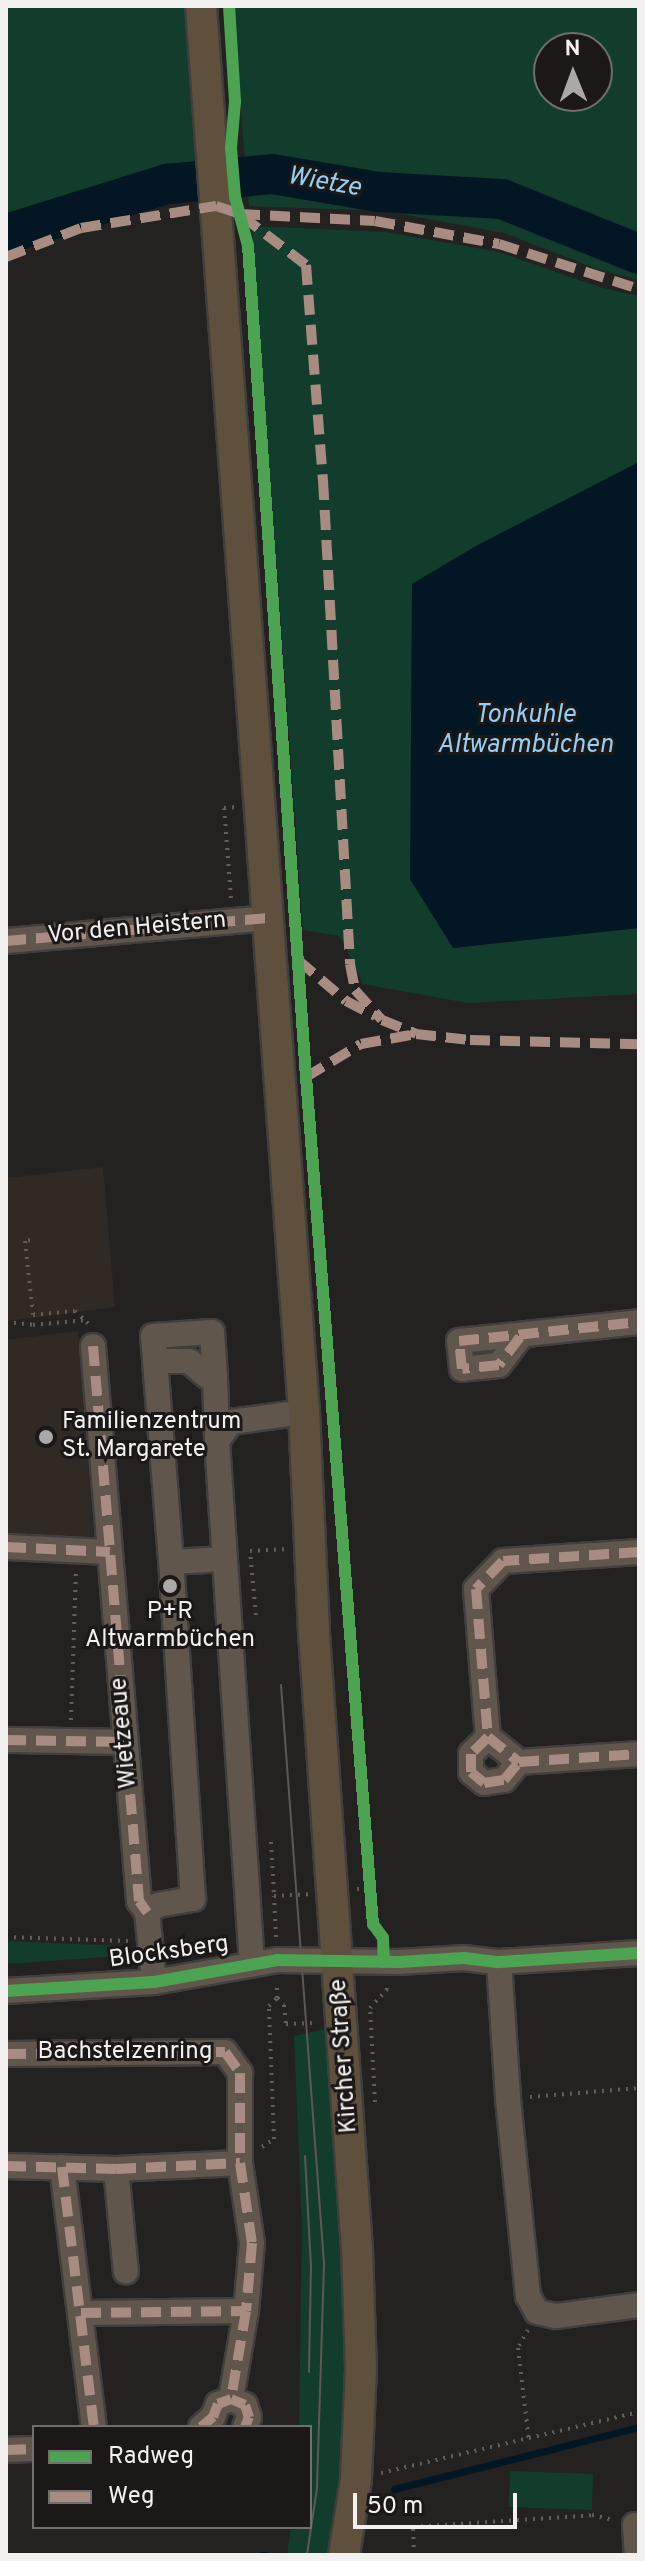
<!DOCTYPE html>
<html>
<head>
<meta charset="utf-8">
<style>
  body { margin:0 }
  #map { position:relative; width:645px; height:2561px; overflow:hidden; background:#232221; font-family:Overpass,sans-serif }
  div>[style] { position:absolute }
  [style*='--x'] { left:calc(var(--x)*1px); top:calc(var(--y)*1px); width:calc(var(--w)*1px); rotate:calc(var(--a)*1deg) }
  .built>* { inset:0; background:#302924 }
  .green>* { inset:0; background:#123d2c; transform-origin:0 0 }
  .water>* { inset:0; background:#031623 }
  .stream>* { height:7px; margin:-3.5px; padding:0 3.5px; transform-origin:3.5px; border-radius:3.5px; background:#031623 }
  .river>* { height:40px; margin:-20px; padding:0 20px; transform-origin:20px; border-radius:20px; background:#031623 }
  .path>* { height:4px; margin-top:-2px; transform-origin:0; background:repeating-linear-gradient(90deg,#645d56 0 2px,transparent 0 8px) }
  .roads { filter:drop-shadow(2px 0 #403f3e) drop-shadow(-2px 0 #403f3e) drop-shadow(0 2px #403f3e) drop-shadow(0 -2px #403f3e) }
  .minor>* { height:24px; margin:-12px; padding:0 12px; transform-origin:12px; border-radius:12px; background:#61564c }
  .major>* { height:30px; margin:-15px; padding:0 15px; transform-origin:15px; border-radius:15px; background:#5f4f3d }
  .tram>* { height:2px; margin:-1px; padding:0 1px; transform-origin:1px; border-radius:1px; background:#5f5852 }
  .quiet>* { height:10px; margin-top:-5px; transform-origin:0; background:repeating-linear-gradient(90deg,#a88b81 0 20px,transparent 0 30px) }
  .cycleway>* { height:12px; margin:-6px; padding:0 6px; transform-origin:6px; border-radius:6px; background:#4ca352 }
  .dots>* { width:22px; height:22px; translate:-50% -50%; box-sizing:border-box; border:4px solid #1b1817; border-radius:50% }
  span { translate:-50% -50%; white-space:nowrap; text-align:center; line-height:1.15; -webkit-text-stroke:6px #1b1817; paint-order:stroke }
  .street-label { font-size:24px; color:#f3f1f0 }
  .poi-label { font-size:24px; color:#f3f1f0 }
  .left { translate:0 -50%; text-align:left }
  .water-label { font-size:26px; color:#94cff5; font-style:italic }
  .frame { position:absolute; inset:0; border:8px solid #f3f1f0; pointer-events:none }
  .legend { position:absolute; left:32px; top:2425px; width:280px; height:104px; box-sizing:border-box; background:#1b1817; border:2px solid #716f6e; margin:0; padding:10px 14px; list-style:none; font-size:24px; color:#f3f1f0 }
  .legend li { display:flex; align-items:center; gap:16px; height:40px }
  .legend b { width:40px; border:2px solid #716f6e }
  .north { position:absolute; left:533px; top:32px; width:80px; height:80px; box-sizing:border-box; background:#1b1817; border:2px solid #716f6e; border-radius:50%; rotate:359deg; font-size:22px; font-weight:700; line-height:32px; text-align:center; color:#f3f1f0 }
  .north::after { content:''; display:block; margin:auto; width:28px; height:36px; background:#aaa9a8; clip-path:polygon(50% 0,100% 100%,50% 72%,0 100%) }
  .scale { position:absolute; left:353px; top:2493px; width:164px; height:36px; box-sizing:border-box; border:4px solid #f3f1f0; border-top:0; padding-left:10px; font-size:24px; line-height:28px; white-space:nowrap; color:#f3f1f0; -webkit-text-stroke:6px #1b1817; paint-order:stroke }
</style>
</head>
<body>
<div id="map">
  <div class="built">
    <div style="clip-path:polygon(103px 1167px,115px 1307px,8px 1321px,6px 1178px)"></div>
    <div style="clip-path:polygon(78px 1331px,94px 1539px,6px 1543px,6px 1340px)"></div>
  </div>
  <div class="green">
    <div style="clip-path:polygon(6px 6px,188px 6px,200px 159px,6px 221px)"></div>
    <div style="clip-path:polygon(evenodd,232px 6px,639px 6px,639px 280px,597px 269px,504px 233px,386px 211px,249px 206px,232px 6px,597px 48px,597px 96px,549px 96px,549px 48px,597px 48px)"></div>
    <div style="clip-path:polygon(252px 226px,385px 232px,499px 252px,599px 287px,639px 296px,639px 462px,476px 546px,412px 584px,453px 948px,639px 928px,639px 994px,468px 1003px,363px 984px,340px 936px,303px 930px)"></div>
    <div style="clip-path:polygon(6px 1941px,122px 1946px,121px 1956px,6px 1964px)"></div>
    <div style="clip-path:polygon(325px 2029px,348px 2354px,347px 2421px,335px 2555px,287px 2555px,291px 2527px,310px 2527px,310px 2427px,299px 2427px,302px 2227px,294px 2036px)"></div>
    <div style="left:593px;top:2474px;width:36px;height:83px;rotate:92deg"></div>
  </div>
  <div class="water">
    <div style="clip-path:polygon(639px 462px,639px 928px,453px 948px,410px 879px,412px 584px,476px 546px)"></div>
  </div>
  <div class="stream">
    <div style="--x:394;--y:2489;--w:253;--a:-14.2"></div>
    <div style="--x:262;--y:2555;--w:4;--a:0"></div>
  </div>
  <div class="river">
    <div style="--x:6;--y:234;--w:169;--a:-17.3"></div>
    <div style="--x:167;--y:184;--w:105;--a:-5.4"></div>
    <div style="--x:272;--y:174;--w:108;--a:9.6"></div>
    <div style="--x:378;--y:192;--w:124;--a:3.2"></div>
    <div style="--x:502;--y:199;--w:148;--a:21.9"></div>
  </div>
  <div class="path">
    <div style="--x:231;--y:898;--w:90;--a:-94.4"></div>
    <div style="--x:224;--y:808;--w:13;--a:-4"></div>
    <div style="--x:30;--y:1240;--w:5;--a:169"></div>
    <div style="--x:25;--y:1241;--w:74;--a:83.8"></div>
    <div style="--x:33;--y:1315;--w:42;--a:-5.4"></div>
    <div style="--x:75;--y:1311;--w:19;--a:43"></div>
    <div style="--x:6;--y:1322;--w:27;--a:6"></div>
    <div style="--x:33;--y:1325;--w:53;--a:-5.4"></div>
    <div style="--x:256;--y:1615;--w:64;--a:-95.4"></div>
    <div style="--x:250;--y:1551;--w:34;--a:-3"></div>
    <div style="--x:71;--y:1720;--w:147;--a:-88.1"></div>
    <div style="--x:271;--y:1842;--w:54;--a:86.8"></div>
    <div style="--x:357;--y:1889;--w:13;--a:-4"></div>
    <div style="--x:6;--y:1937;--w:123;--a:1.9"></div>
    <div style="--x:276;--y:1937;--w:41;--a:-92.8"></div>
    <div style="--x:274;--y:1896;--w:34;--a:-3"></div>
    <div style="--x:278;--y:1998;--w:9;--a:49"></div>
    <div style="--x:284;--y:2005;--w:19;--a:84"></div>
    <div style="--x:286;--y:2024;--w:30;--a:-2"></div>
    <div style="--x:530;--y:2097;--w:109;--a:-4.7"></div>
    <div style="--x:375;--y:2102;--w:94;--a:-93"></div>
    <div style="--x:370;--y:2008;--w:25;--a:-47"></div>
    <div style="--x:387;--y:1990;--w:5;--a:-101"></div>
    <div style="--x:262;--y:2147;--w:14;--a:-34"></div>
    <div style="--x:274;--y:2139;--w:133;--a:-92.2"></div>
    <div style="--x:269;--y:2006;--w:11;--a:-45"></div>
    <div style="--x:277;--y:1998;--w:16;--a:-90"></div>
    <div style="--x:528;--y:2330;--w:21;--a:119"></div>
    <div style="--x:518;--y:2348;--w:94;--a:83.3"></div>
    <div style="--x:381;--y:2473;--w:265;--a:-13.3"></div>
    <div style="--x:414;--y:2555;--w:28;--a:-92"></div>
    <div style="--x:413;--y:2527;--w:179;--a:-3.8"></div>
    <div style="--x:592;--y:2515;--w:22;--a:13"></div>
  </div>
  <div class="roads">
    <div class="minor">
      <div style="--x:6;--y:941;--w:263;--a:-5"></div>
      <div style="--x:520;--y:1337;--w:35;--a:127"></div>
      <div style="--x:499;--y:1365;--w:37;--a:174"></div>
      <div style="--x:462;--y:1369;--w:28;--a:-96"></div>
      <div style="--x:459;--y:1341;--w:181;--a:-6"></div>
      <div style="--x:93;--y:1346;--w:557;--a:85.26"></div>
      <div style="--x:139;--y:1901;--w:14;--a:54"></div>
      <div style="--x:155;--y:1361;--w:34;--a:0"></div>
      <div style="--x:189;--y:1361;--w:23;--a:40"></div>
      <div style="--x:207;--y:1376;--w:8;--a:0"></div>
      <div style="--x:215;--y:1376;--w:44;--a:-93.9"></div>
      <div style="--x:212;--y:1332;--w:59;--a:176.1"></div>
      <div style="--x:153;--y:1336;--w:25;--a:85"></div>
      <div style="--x:155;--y:1361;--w:202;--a:85.4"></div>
      <div style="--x:215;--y:1376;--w:65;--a:88.2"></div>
      <div style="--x:6;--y:1547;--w:104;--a:2.8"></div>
      <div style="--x:639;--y:1552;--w:136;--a:176.2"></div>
      <div style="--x:503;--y:1561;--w:39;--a:134"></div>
      <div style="--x:476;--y:1589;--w:148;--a:85.4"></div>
      <div style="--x:488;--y:1737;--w:40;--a:39"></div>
      <div style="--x:519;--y:1762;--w:120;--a:-3.8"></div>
      <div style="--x:488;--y:1737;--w:24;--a:135"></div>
      <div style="--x:471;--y:1754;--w:18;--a:90"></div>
      <div style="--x:471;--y:1772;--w:17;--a:40"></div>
      <div style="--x:484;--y:1783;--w:20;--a:-9"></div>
      <div style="--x:504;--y:1780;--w:23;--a:-50"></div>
      <div style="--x:6;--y:1740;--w:119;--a:1"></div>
      <div style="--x:499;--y:1962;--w:137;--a:86.2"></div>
      <div style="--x:508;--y:2099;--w:198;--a:84.2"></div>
      <div style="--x:528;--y:2296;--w:18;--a:61"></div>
      <div style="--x:537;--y:2312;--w:19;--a:12"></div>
      <div style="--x:556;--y:2316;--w:84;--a:-7.5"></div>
      <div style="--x:252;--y:1964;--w:524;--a:-93.83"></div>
      <div style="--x:217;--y:1441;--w:24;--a:-54"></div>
      <div style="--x:231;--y:1422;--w:74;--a:-7.8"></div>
      <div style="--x:154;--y:1982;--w:70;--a:-95.7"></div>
      <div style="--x:147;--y:1912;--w:13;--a:-32"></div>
      <div style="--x:158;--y:1905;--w:36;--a:-10"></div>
      <div style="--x:193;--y:1899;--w:338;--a:-93.7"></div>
      <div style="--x:171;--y:1562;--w:54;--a:-3.2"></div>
      <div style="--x:6;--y:1991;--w:148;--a:-3.5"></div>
      <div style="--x:154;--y:1982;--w:125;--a:-10.1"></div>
      <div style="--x:277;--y:1960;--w:122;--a:0.9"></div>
      <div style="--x:399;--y:1962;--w:65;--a:-3.5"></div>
      <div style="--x:464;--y:1958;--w:35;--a:7"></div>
      <div style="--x:499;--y:1962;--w:140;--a:-3.7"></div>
      <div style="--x:6;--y:2054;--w:219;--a:-0.5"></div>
      <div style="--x:225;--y:2052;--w:26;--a:54"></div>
      <div style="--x:240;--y:2073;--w:90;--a:90"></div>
      <div style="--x:6;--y:2166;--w:110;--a:1.6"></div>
      <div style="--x:116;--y:2169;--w:124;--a:-2.8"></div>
      <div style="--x:240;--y:2163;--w:81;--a:81.5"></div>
      <div style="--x:252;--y:2243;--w:68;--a:95"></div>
      <div style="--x:246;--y:2311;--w:89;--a:99.7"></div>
      <div style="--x:62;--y:2167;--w:262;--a:83"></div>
      <div style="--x:116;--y:2169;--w:103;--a:84.5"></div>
      <div style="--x:81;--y:2313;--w:165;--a:-0.7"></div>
      <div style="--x:201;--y:2427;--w:16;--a:-40"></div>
      <div style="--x:213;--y:2417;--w:14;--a:-69"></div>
      <div style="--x:218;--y:2404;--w:14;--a:-21"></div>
      <div style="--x:231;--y:2399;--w:15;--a:23"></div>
      <div style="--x:245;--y:2405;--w:13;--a:72"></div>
      <div style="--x:249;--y:2417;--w:11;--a:112"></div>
      <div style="--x:6;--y:2450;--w:28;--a:-2"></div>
      <div style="--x:637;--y:2555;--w:30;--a:-94"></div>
      <div style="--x:635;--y:2525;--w:4;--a:0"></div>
    </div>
    <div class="major">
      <div style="--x:201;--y:6;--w:1410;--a:85.81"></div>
      <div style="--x:304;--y:1412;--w:221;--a:87.4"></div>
      <div style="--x:314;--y:1633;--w:617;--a:86.01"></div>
      <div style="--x:357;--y:2249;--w:119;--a:88.1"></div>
      <div style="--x:361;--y:2368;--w:112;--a:92.6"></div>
      <div style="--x:356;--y:2480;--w:76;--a:99.1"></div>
    </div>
  </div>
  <div class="tram">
    <div style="--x:281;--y:1685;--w:581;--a:85.75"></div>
    <div style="--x:324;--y:2264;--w:224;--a:91.8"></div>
    <div style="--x:317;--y:2488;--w:68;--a:98.5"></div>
    <div style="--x:305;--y:2156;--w:110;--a:86.9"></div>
    <div style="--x:311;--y:2266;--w:106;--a:91.1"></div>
  </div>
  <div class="quiet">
    <div style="--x:242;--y:216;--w:81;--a:37.4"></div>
    <div style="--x:306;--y:265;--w:216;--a:85.5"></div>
    <div style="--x:323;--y:480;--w:485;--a:86.8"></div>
    <div style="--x:350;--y:964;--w:26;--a:79"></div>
    <div style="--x:355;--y:990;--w:40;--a:48"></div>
    <div style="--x:382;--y:1020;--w:37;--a:22"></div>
    <div style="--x:416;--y:1034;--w:54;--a:6.3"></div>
    <div style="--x:470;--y:1040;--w:169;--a:1.4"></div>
    <div style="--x:6;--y:257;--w:80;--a:-21.1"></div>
    <div style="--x:81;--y:228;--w:137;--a:-9.3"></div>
    <div style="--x:216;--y:206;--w:25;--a:18"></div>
    <div style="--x:240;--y:214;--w:135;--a:3"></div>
    <div style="--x:375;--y:221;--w:126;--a:10.5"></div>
    <div style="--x:499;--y:244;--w:147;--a:17.8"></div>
    <div style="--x:6;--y:941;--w:263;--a:-5"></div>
    <div style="--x:298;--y:960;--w:63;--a:40.5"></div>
    <div style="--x:346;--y:1001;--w:33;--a:27"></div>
    <div style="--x:306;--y:1077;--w:64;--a:-31"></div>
    <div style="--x:361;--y:1044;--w:56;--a:-10.3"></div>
    <div style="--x:520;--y:1337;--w:35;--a:127"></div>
    <div style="--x:499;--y:1365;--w:37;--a:174"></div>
    <div style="--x:462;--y:1369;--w:28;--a:-96"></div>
    <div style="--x:459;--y:1341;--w:181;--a:-6"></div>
    <div style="--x:93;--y:1346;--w:557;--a:85.26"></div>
    <div style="--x:139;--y:1901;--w:14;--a:54"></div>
    <div style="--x:6;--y:1547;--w:104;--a:2.8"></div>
    <div style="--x:639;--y:1552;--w:136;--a:176.2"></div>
    <div style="--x:503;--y:1561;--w:39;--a:134"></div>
    <div style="--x:476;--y:1589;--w:148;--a:85.4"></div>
    <div style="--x:488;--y:1737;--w:40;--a:39"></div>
    <div style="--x:519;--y:1762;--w:120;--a:-3.8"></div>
    <div style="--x:488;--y:1737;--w:24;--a:135"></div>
    <div style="--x:471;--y:1754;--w:18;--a:90"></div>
    <div style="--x:471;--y:1772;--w:17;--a:40"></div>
    <div style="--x:484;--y:1783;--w:20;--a:-9"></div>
    <div style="--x:504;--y:1780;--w:23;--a:-50"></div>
    <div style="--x:6;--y:1740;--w:119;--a:1"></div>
    <div style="--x:6;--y:2054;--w:219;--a:-0.5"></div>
    <div style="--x:225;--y:2052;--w:26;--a:54"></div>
    <div style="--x:240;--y:2073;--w:90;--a:90"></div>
    <div style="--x:6;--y:2166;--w:110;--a:1.6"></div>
    <div style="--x:116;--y:2169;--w:124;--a:-2.8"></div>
    <div style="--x:240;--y:2163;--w:81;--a:81.5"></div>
    <div style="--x:252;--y:2243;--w:68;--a:95"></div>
    <div style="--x:246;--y:2311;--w:89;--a:99.7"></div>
    <div style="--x:62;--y:2167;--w:262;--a:83"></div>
    <div style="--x:81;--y:2313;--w:165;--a:-0.7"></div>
    <div style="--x:201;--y:2427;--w:16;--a:-40"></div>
    <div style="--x:213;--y:2417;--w:14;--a:-69"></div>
    <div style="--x:218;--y:2404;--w:14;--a:-21"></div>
    <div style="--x:231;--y:2399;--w:15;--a:23"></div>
    <div style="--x:245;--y:2405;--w:13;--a:72"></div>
    <div style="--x:249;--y:2417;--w:11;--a:112"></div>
    <div style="--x:6;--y:2450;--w:28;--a:-2"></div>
  </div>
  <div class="cycleway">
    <div style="--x:229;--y:6;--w:96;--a:86.4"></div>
    <div style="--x:235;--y:102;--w:46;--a:95"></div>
    <div style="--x:231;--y:148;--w:49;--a:85.3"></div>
    <div style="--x:235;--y:197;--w:51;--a:75.1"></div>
    <div style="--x:248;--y:246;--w:833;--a:86.01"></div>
    <div style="--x:306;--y:1077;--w:850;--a:85.48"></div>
    <div style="--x:373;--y:1924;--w:17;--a:54"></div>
    <div style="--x:383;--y:1938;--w:24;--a:88"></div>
    <div style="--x:6;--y:1991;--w:148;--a:-3.5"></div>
    <div style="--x:154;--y:1982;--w:125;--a:-10.1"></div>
    <div style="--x:277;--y:1960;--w:122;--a:0.9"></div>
    <div style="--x:399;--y:1962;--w:65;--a:-3.5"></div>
    <div style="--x:464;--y:1958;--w:35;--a:7"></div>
    <div style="--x:499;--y:1962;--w:140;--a:-3.7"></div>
  </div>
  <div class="dots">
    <div style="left:46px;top:1437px;background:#aaa9a8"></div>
    <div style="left:170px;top:1586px;background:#aaa9a8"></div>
  </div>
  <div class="street-label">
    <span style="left:137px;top:929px;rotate:-5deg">Vor den Heistern</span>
    <span style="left:125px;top:1733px;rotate:-95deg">Wietzeaue</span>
    <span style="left:169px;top:1953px;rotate:-8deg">Blocksberg</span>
    <span style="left:125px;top:2053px">Bachstelzenring</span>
    <span style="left:345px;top:2056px;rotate:-94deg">Kircher Straße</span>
  </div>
  <div class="poi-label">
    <span class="left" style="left:62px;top:1437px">Familienzentrum<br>St. Margarete</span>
    <span style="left:170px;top:1627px">P+R<br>Altwarmbüchen</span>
  </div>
  <div class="water-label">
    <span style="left:324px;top:183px;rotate:10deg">Wietze</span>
    <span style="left:525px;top:731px">Tonkuhle<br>Altwarmbüchen</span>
  </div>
  <div class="frame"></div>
  <ul class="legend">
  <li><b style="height:10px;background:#4ca352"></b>Radweg</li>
  <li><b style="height:10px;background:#a88b81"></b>Weg</li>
  </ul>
  <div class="north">N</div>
  <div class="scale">50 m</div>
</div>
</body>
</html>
